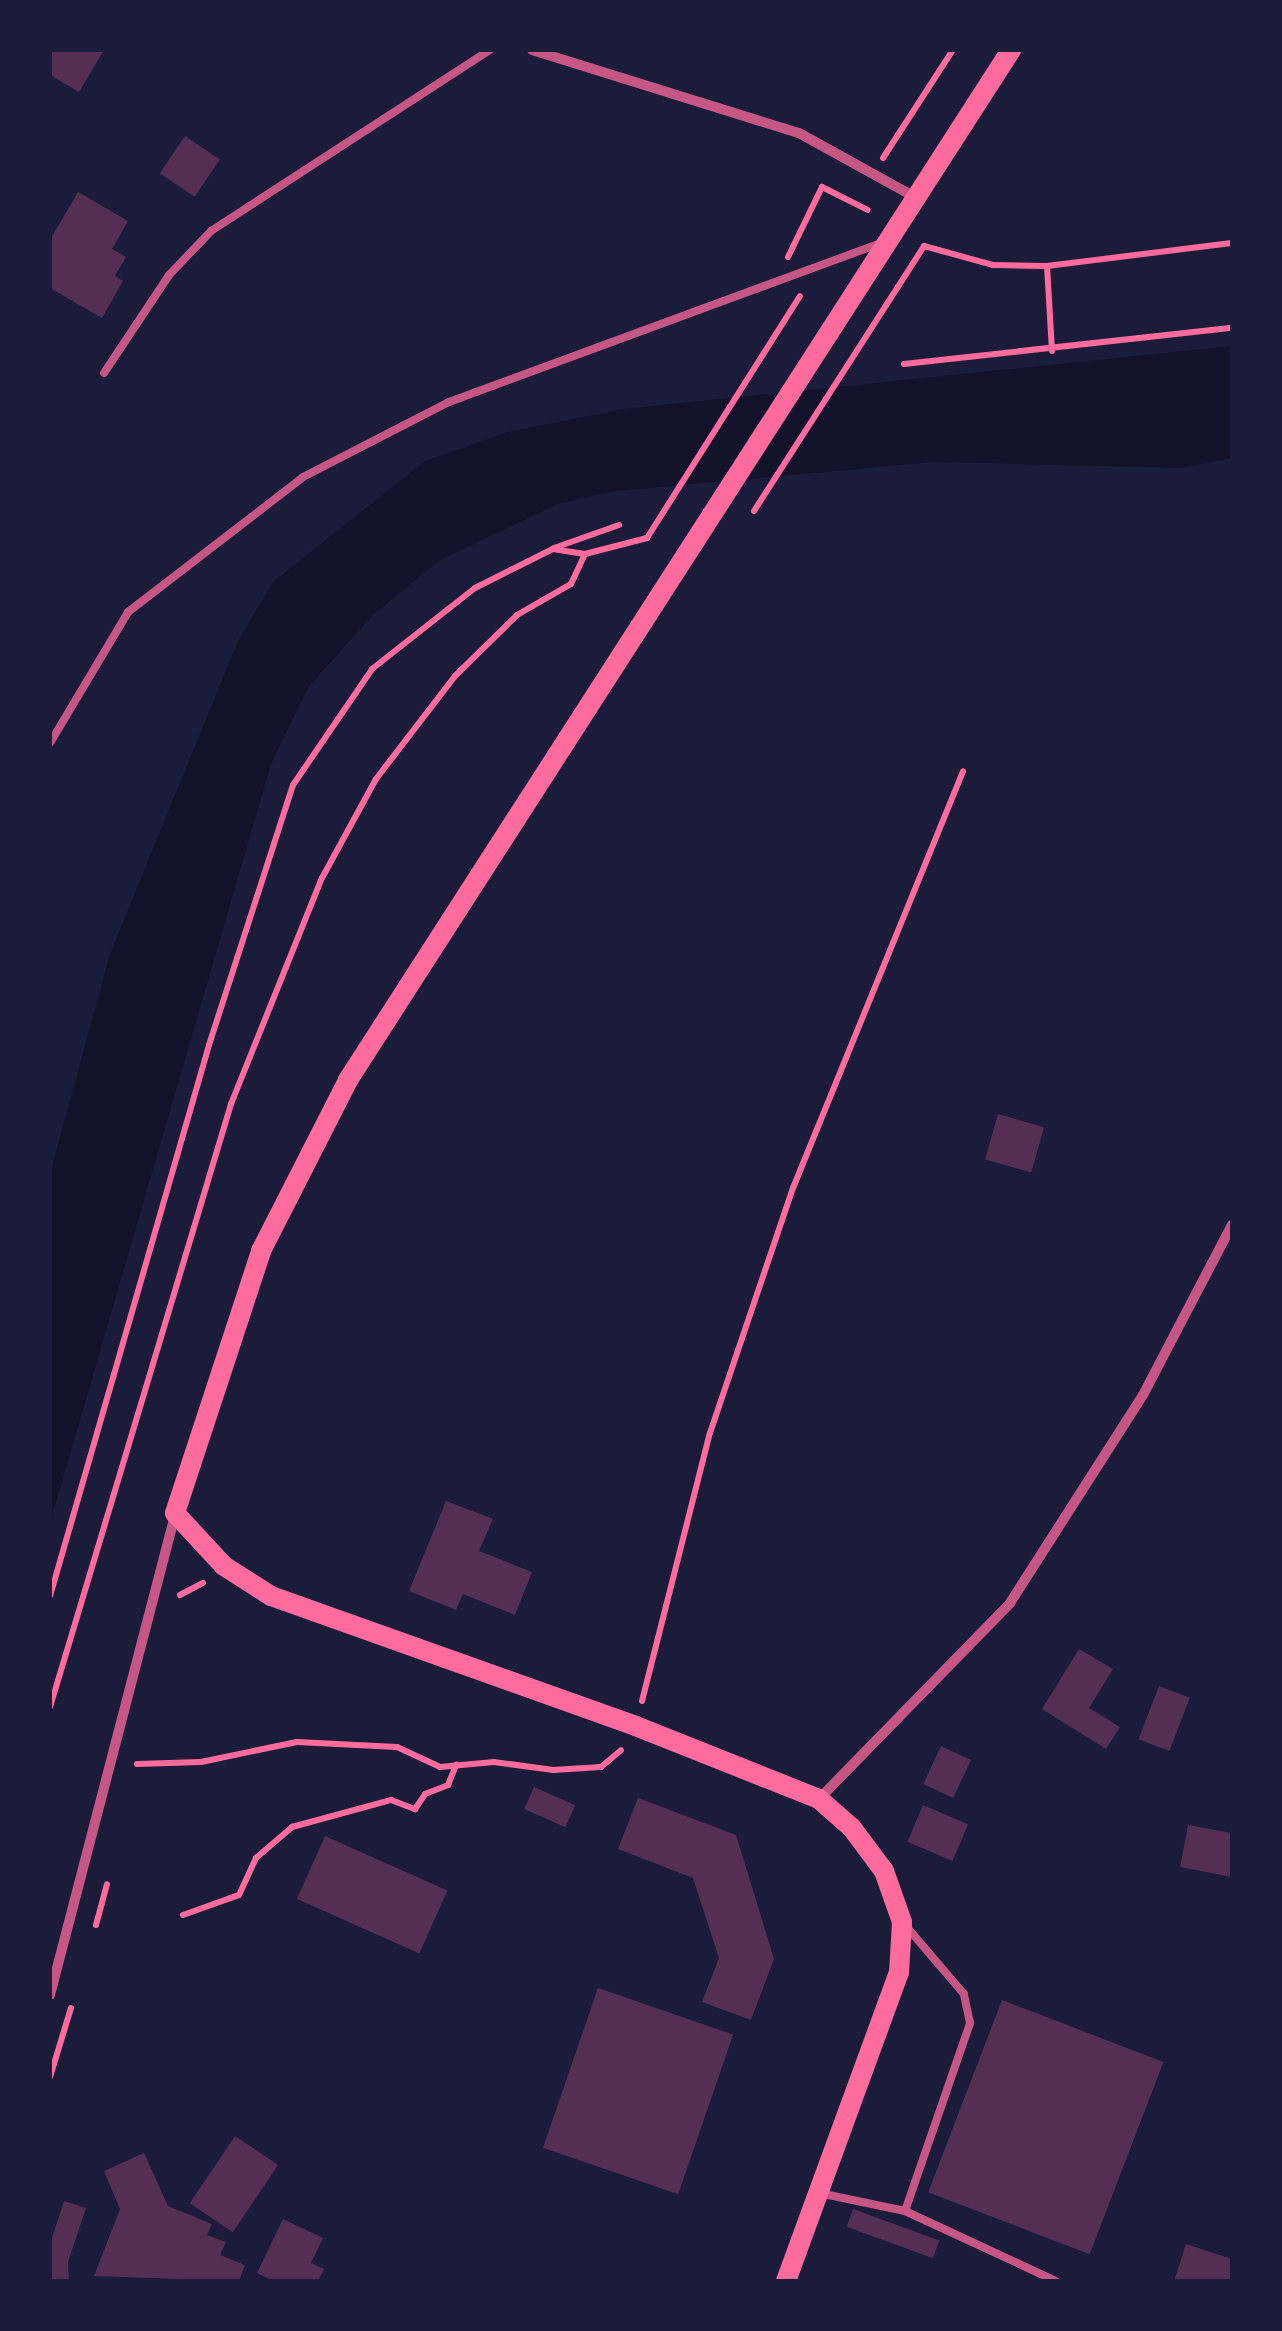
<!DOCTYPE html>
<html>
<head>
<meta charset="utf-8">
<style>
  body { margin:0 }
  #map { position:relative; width:1282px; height:2331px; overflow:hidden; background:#1b1b3a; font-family:"Fira Sans",sans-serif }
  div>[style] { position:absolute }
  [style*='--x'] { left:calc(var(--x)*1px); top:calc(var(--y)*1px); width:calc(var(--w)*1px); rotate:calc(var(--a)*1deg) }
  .water>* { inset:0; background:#12122b }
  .building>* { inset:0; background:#542f53; transform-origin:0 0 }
  .path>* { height:6px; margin:-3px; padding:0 3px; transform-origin:3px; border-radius:3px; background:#ff6b9d }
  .service>* { height:8px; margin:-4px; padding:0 4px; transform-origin:4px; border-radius:4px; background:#c65784 }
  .minor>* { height:10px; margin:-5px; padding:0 5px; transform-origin:5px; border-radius:5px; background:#c65784 }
  .secondary>* { height:20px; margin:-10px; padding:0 10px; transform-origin:10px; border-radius:10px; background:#ff6b9d }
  span { translate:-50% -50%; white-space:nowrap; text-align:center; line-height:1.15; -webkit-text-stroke:8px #1b1b3a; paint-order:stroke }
  .frame { position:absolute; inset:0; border:52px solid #1b1b3a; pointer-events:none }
</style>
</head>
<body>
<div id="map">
  <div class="water">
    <div style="clip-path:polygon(1232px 346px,1232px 458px,1181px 468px,933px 462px,616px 491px,557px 504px,439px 561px,374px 614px,309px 686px,271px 764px,50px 1523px,50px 1174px,110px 954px,238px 641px,273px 582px,425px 461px,508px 432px,624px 409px)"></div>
  </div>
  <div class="building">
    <div style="clip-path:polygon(50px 50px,104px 50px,79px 92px,50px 75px)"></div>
    <div style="left:185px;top:136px;width:42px;height:45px;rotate:34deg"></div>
    <div style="clip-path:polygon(78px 192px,128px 221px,112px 249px,126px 257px,115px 276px,123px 281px,102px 318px,50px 288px,50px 240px)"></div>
    <div style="left:998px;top:1114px;width:48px;height:47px;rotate:16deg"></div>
    <div style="clip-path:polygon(446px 1501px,493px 1519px,479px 1551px,532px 1572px,515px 1615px,463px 1594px,456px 1610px,409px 1591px)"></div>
    <div style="clip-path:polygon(1079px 1649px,1113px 1669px,1089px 1708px,1120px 1727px,1106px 1749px,1042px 1709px)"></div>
    <div style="left:1159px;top:1686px;width:33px;height:57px;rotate:21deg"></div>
    <div style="left:941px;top:1746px;width:33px;height:42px;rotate:25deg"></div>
    <div style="left:534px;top:1787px;width:45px;height:24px;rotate:24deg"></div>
    <div style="clip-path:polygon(638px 1798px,736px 1835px,774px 1959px,751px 2020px,702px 2002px,719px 1958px,693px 1878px,618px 1849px)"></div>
    <div style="left:923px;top:1805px;width:49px;height:40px;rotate:23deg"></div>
    <div style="clip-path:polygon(1188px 1825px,1232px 1833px,1232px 1877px,1180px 1867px)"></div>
    <div style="left:325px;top:1836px;width:134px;height:69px;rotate:24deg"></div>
    <div style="left:598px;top:1988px;width:143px;height:169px;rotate:19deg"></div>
    <div style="left:1002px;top:2000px;width:173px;height:206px;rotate:21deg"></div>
    <div style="left:235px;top:2136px;width:52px;height:81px;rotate:34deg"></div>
    <div style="clip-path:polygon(144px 2153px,168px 2206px,212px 2224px,207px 2235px,226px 2242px,220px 2255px,245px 2265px,239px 2281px,94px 2276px,120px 2209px,104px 2171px)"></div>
    <div style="clip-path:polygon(64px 2201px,86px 2208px,68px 2262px,69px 2281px,50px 2281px,50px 2244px)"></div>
    <div style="left:853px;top:2209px;width:92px;height:19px;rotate:20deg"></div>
    <div style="clip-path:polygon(283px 2219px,323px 2238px,311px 2263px,324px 2269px,318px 2281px,273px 2281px,257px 2273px)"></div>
    <div style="clip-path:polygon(1186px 2244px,1232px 2259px,1232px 2281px,1174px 2281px)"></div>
  </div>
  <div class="path">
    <div style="--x:883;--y:158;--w:129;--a:-57.1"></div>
    <div style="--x:788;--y:257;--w:78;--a:-64.1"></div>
    <div style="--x:822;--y:187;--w:51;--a:26.6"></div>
    <div style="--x:1047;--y:266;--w:85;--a:86.6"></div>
    <div style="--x:904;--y:364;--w:330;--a:-6.3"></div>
    <div style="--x:754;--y:511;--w:315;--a:-57.3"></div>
    <div style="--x:924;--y:246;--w:72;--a:15.4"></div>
    <div style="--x:993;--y:265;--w:54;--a:1.1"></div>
    <div style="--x:1047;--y:266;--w:186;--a:-7.1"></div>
    <div style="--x:554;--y:548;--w:69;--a:-19.5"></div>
    <div style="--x:180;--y:1595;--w:26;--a:-28"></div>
    <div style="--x:50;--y:1596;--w:573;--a:-73.9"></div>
    <div style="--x:209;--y:1045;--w:273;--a:-72.1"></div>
    <div style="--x:293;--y:785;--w:140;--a:-55.7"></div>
    <div style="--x:372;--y:669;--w:131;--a:-38.2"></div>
    <div style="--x:475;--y:588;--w:87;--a:-26.6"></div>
    <div style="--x:553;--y:549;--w:32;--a:9"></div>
    <div style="--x:585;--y:554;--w:64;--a:-14.5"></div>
    <div style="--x:647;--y:538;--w:286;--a:-57.7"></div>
    <div style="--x:642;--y:1701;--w:276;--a:-75.8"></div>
    <div style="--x:710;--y:1433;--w:259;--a:-71.3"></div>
    <div style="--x:793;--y:1188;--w:450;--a:-67.8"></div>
    <div style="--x:50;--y:1707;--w:630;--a:-73.29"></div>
    <div style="--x:231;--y:1104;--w:244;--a:-68.1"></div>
    <div style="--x:322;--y:878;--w:113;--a:-61.4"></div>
    <div style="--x:376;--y:779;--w:130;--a:-52.5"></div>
    <div style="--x:455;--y:676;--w:87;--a:-44.5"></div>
    <div style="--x:517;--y:615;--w:62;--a:-29.9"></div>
    <div style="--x:571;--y:584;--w:33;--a:-65"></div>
    <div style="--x:137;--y:1764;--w:64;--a:-1.8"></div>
    <div style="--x:201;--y:1762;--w:98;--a:-11.8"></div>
    <div style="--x:297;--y:1742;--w:100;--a:2.9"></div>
    <div style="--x:397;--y:1747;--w:47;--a:24.9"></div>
    <div style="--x:440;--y:1767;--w:54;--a:-5.3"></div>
    <div style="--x:494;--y:1762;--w:60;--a:7.7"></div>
    <div style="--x:553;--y:1770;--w:48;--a:-3.6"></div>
    <div style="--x:601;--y:1767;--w:26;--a:-40"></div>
    <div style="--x:183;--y:1915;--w:59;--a:-19.7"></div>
    <div style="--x:239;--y:1895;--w:41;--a:-65.3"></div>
    <div style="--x:256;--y:1858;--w:48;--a:-40.7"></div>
    <div style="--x:292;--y:1827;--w:103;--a:-15.3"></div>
    <div style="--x:391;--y:1800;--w:26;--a:21"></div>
    <div style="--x:415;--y:1809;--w:18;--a:-56"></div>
    <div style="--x:425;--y:1794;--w:25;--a:-21"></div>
    <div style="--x:448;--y:1785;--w:22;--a:-68"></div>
    <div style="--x:96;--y:1925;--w:42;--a:-75"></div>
    <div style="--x:50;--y:2077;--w:72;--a:-73.1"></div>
  </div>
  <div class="service">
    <div style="--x:104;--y:373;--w:118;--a:-56.4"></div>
    <div style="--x:169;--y:275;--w:61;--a:-46.3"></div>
    <div style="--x:211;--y:231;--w:333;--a:-33"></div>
    <div style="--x:50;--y:743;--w:152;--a:-59.2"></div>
    <div style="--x:128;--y:612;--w:221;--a:-37.6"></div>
    <div style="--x:303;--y:477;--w:164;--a:-27.2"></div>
    <div style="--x:449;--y:402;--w:461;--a:-20.2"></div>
    <div style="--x:819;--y:2193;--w:88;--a:11.8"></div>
    <div style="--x:905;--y:2211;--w:199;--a:-70.9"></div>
    <div style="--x:970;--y:2023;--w:30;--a:-102"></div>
    <div style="--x:964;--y:1994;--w:91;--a:-130.5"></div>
    <div style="--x:905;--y:2211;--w:166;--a:24.9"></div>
  </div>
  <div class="minor">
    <div style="--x:532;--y:50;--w:280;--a:17.3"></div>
    <div style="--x:799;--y:133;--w:132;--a:28.9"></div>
    <div style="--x:819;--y:1799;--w:274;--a:-45.7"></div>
    <div style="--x:1010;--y:1603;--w:247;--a:-57.4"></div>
    <div style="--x:1143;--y:1395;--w:192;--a:-62.4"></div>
    <div style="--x:50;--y:1995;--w:497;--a:-75.4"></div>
  </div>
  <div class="secondary">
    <div style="--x:786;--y:2281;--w:328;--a:-69.9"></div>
    <div style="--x:899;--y:1973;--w:51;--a:-86.6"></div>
    <div style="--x:902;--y:1922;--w:54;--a:-109.4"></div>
    <div style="--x:884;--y:1871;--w:54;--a:-126.7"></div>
    <div style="--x:852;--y:1828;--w:44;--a:-138.7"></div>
    <div style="--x:819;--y:1799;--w:197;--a:-158.3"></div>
    <div style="--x:636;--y:1726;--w:387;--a:-160.4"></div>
    <div style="--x:271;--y:1596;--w:56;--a:-147.4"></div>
    <div style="--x:224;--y:1566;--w:72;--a:-132.8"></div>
    <div style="--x:175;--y:1513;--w:276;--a:-71.8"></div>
    <div style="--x:261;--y:1251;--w:192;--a:-63"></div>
    <div style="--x:348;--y:1080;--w:1225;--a:-57.23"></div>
  </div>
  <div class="frame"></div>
</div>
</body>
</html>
